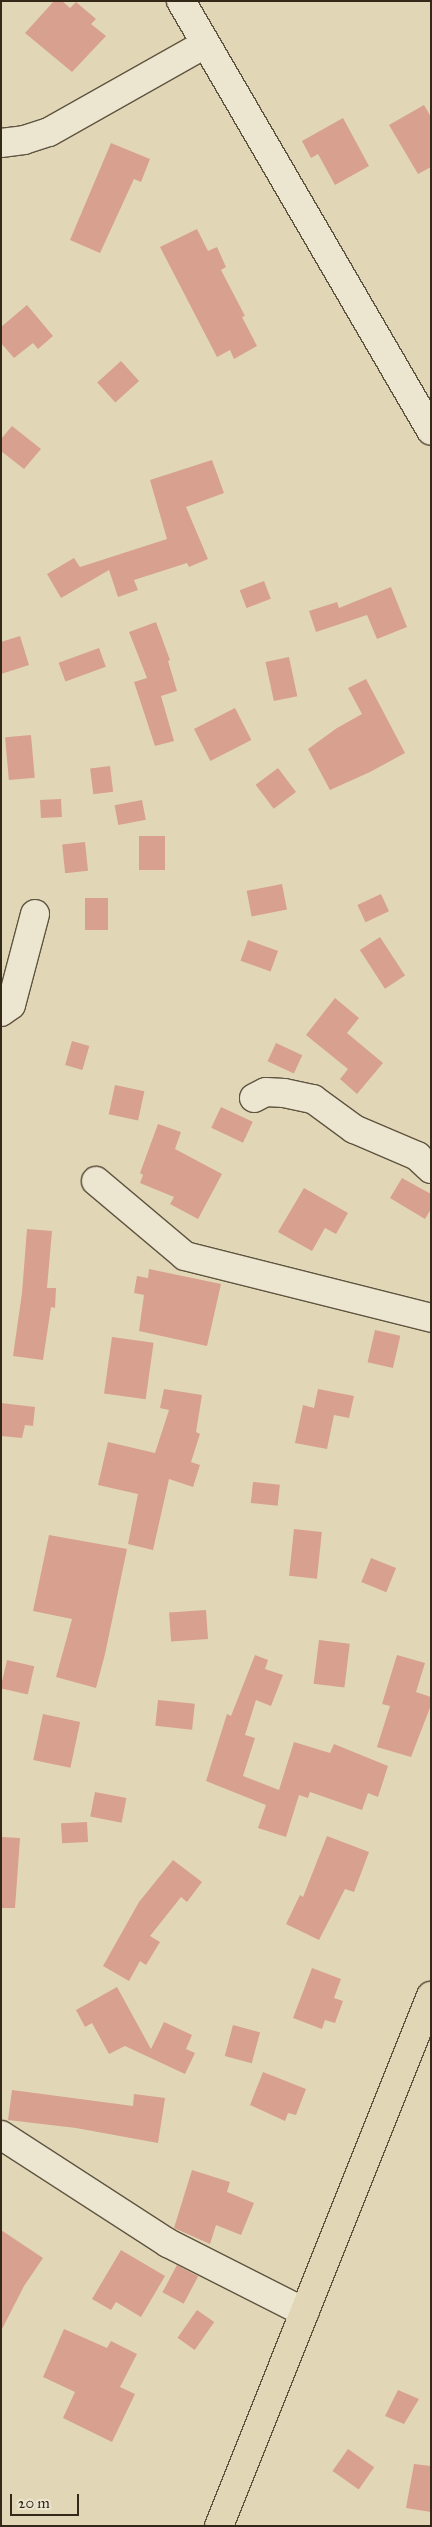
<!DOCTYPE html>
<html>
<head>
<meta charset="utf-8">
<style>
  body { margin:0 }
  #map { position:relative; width:432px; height:2527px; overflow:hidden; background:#e1d7b6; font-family:"IM FELL Great Primer",serif }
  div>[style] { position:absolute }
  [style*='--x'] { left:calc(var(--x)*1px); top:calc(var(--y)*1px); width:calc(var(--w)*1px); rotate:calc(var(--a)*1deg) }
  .building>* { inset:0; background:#d8a08f; transform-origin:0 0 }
  .roads { filter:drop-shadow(1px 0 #5f5440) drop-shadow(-1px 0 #5f5440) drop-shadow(0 1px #5f5440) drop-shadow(0 -1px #5f5440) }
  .minor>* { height:28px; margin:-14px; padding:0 14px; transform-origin:14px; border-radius:14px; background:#ece5d0 }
  .major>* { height:28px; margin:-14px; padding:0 14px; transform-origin:14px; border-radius:14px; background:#e1d7b6 }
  span { translate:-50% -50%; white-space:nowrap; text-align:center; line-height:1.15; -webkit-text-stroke:4.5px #ece5d0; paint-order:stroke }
  .frame { position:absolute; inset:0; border:2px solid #342819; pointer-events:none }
  .scale { position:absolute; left:10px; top:2494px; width:69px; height:22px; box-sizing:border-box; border:2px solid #342819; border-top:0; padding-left:6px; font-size:15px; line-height:18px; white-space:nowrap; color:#342819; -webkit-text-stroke:4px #ece5d0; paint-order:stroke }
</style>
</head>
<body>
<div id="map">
  <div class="building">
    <div style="clip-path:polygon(54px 1px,62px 1px,70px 8px,76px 2px,96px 19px,91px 24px,106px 36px,72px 72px,25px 33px)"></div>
    <div style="clip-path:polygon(424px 105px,431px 117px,431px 167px,418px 174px,389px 125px)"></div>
    <div style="clip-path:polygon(343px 118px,369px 166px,335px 185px,318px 154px,311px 158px,302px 141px)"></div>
    <div style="clip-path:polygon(111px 143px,150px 159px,141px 182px,134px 179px,100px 253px,70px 240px)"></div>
    <div style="clip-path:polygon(197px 229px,208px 251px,217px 247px,226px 267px,221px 270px,245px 316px,242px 317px,257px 346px,234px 359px,230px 350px,217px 357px,160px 247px)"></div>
    <div style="clip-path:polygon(27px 305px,53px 336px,38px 349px,33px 343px,14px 358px,1px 343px,1px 327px)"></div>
    <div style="left:121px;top:361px;width:27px;height:32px;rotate:48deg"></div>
    <div style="clip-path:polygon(12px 426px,41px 449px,24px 469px,1px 451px,1px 439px)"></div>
    <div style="clip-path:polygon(212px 460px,224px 493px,186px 507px,208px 559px,189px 567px,187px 563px,134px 580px,138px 590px,118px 597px,109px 570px,61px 598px,47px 574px,74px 558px,80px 567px,167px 539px,150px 480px)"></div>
    <div style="left:264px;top:581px;width:19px;height:26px;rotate:69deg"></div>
    <div style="clip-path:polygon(391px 587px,407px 627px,377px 639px,367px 615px,316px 632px,309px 611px,337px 602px,339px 608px)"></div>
    <div style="clip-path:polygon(156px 622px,170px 660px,168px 661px,177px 691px,161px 696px,174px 741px,155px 746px,134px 682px,147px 678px,129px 632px)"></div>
    <div style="clip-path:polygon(20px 636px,29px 665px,1px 674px,1px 642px)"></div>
    <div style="left:99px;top:648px;width:20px;height:43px;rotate:70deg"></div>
    <div style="left:289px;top:657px;width:40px;height:24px;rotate:78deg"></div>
    <div style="clip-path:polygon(366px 679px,405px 753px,370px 772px,330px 790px,308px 749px,337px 728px,362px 714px,348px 688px)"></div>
    <div style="left:235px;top:708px;width:36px;height:46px;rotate:63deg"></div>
    <div style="left:31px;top:735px;width:43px;height:26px;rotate:85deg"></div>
    <div style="left:110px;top:766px;width:26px;height:20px;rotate:83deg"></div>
    <div style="left:278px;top:768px;width:30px;height:28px;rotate:53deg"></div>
    <div style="left:61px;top:799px;width:18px;height:21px;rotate:87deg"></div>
    <div style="left:142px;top:800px;width:20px;height:28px;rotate:79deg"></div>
    <div style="left:139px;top:836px;width:26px;height:34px"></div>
    <div style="left:85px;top:842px;width:29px;height:23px;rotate:84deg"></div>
    <div style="left:282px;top:884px;width:26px;height:36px;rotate:79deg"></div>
    <div style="left:381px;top:894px;width:19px;height:26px;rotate:65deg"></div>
    <div style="left:108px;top:898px;width:32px;height:23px;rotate:90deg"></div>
    <div style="left:380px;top:937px;width:46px;height:24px;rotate:57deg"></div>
    <div style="left:248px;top:940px;width:32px;height:22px;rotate:20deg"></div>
    <div style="clip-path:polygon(335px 998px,359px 1018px,347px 1033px,383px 1063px,357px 1094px,340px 1079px,348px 1069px,306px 1035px)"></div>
    <div style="left:72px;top:1041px;width:18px;height:25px;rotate:16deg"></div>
    <div style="left:276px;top:1043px;width:29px;height:20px;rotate:25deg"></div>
    <div style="left:115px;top:1085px;width:30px;height:30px;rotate:12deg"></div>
    <div style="left:221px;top:1107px;width:35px;height:23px;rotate:25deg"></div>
    <div style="clip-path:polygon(158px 1124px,181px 1132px,175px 1149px,222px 1174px,198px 1219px,170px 1204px,174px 1197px,140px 1183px,143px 1175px,140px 1173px)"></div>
    <div style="clip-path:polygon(402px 1178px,431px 1194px,431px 1209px,425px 1219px,390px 1198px)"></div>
    <div style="clip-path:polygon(304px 1188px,348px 1213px,336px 1234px,325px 1228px,312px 1251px,278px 1232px)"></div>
    <div style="clip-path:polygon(27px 1229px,52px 1231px,47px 1288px,56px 1288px,55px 1308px,51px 1307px,43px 1360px,13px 1356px,22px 1293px)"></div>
    <div style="clip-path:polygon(149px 1269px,221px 1284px,207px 1346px,139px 1331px,144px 1295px,134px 1293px,137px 1276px,148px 1278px)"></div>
    <div style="left:375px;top:1330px;width:26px;height:33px;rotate:13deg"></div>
    <div style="left:112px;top:1337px;width:42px;height:57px;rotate:8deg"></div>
    <div style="clip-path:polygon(164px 1389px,202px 1395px,196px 1432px,200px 1434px,191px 1462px,200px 1465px,193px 1487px,169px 1479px,153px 1550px,128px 1544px,138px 1494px,98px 1485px,108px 1442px,155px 1453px,169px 1410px,160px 1408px)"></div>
    <div style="clip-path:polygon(318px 1389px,354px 1396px,349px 1418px,334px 1415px,327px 1449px,295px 1443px,303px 1405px,314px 1408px)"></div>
    <div style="clip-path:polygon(1px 1403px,35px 1407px,33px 1426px,25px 1425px,22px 1438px,1px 1436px)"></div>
    <div style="left:253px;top:1482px;width:27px;height:21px;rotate:6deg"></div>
    <div style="left:294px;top:1529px;width:28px;height:47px;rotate:6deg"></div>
    <div style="clip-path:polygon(49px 1535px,127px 1549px,105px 1654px,96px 1688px,56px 1677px,72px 1619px,33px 1611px)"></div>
    <div style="left:371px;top:1558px;width:27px;height:26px;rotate:22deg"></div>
    <div style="left:206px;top:1610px;width:29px;height:37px;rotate:86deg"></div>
    <div style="left:319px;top:1640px;width:31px;height:44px;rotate:7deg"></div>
    <div style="clip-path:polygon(255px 1655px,268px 1660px,265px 1669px,283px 1675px,271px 1706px,256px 1700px,245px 1735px,255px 1738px,243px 1776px,279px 1790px,294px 1742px,330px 1753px,334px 1744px,388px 1766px,378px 1797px,368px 1793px,362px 1810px,310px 1792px,308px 1798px,299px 1795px,286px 1837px,258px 1828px,266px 1805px,206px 1781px,227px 1714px,231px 1716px)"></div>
    <div style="clip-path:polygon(397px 1655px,425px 1663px,416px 1692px,431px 1697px,431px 1705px,411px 1757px,377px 1747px,390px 1706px,382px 1704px)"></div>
    <div style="left:7px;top:1660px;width:28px;height:29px;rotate:13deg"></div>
    <div style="left:158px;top:1700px;width:37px;height:26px;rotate:6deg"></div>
    <div style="left:43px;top:1714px;width:38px;height:47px;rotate:12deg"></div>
    <div style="left:95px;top:1792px;width:32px;height:25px;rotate:11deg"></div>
    <div style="left:87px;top:1822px;width:20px;height:26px;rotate:87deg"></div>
    <div style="clip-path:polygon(327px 1836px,369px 1852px,354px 1892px,345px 1889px,319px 1940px,286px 1924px,300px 1895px,303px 1897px)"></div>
    <div style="clip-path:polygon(1px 1837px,20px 1838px,15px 1908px,1px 1908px)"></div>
    <div style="clip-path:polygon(173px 1860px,202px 1882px,187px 1902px,181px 1897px,150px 1936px,160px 1942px,146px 1965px,140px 1961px,129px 1981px,103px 1966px,139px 1902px)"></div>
    <div style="clip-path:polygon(312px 1968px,341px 1979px,334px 1998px,343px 2001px,335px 2023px,325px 2020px,322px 2029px,293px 2018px)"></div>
    <div style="clip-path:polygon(117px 1987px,151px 2049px,164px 2022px,192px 2035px,186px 2049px,195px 2053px,185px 2074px,125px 2046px,109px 2054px,92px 2023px,85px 2027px,76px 2010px)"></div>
    <div style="left:233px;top:2025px;width:28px;height:32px;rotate:15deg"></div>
    <div style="clip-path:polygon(263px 2072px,306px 2089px,296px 2115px,288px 2113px,285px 2121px,250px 2105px)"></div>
    <div style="clip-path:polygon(12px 2090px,133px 2106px,134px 2094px,165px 2098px,158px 2143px,76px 2128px,8px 2120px)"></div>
    <div style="clip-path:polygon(192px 2170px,230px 2182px,227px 2192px,254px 2203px,241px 2235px,216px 2225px,210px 2244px,174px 2228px)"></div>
    <div style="clip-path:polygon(1px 2230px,43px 2258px,24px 2286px,1px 2331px)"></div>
    <div style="clip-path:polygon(121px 2250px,165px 2276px,141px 2317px,116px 2302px,111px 2310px,92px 2299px)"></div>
    <div style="left:177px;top:2265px;width:24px;height:31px;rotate:28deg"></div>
    <div style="left:197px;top:2310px;width:21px;height:34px;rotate:35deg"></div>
    <div style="clip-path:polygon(64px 2329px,107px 2348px,111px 2341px,137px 2354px,120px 2387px,135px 2394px,112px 2442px,63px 2418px,75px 2392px,43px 2377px)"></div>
    <div style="clip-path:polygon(398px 2390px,419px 2399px,404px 2424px,385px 2416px)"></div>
    <div style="left:348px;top:2449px;width:32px;height:27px;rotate:35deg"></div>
    <div style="clip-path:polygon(414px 2464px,431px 2466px,431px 2512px,406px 2508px)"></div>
  </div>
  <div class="roads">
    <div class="minor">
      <div style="--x:181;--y:1;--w:497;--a:59.8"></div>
      <div style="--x:1;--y:143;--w:23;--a:-7"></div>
      <div style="--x:24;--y:140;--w:26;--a:-18"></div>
      <div style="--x:49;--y:132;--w:179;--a:-29.4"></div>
      <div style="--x:1;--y:1012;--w:12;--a:-35"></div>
      <div style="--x:11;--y:1005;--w:94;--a:-75.2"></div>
      <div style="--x:254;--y:1098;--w:13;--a:-27"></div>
      <div style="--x:266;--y:1092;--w:18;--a:3"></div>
      <div style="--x:284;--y:1093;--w:30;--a:12"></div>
      <div style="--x:313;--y:1099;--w:51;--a:36.2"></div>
      <div style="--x:354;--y:1129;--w:69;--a:23.2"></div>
      <div style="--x:417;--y:1156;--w:19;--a:43"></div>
      <div style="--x:96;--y:1181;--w:116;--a:40.1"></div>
      <div style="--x:185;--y:1256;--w:254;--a:14.1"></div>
      <div style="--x:1;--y:2135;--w:199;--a:32.9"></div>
      <div style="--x:168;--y:2243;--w:153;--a:26.9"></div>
    </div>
    <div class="major">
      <div style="--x:219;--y:2526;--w:571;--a:-68.2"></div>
    </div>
  </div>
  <div class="frame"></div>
  <div class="scale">20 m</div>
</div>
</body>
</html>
